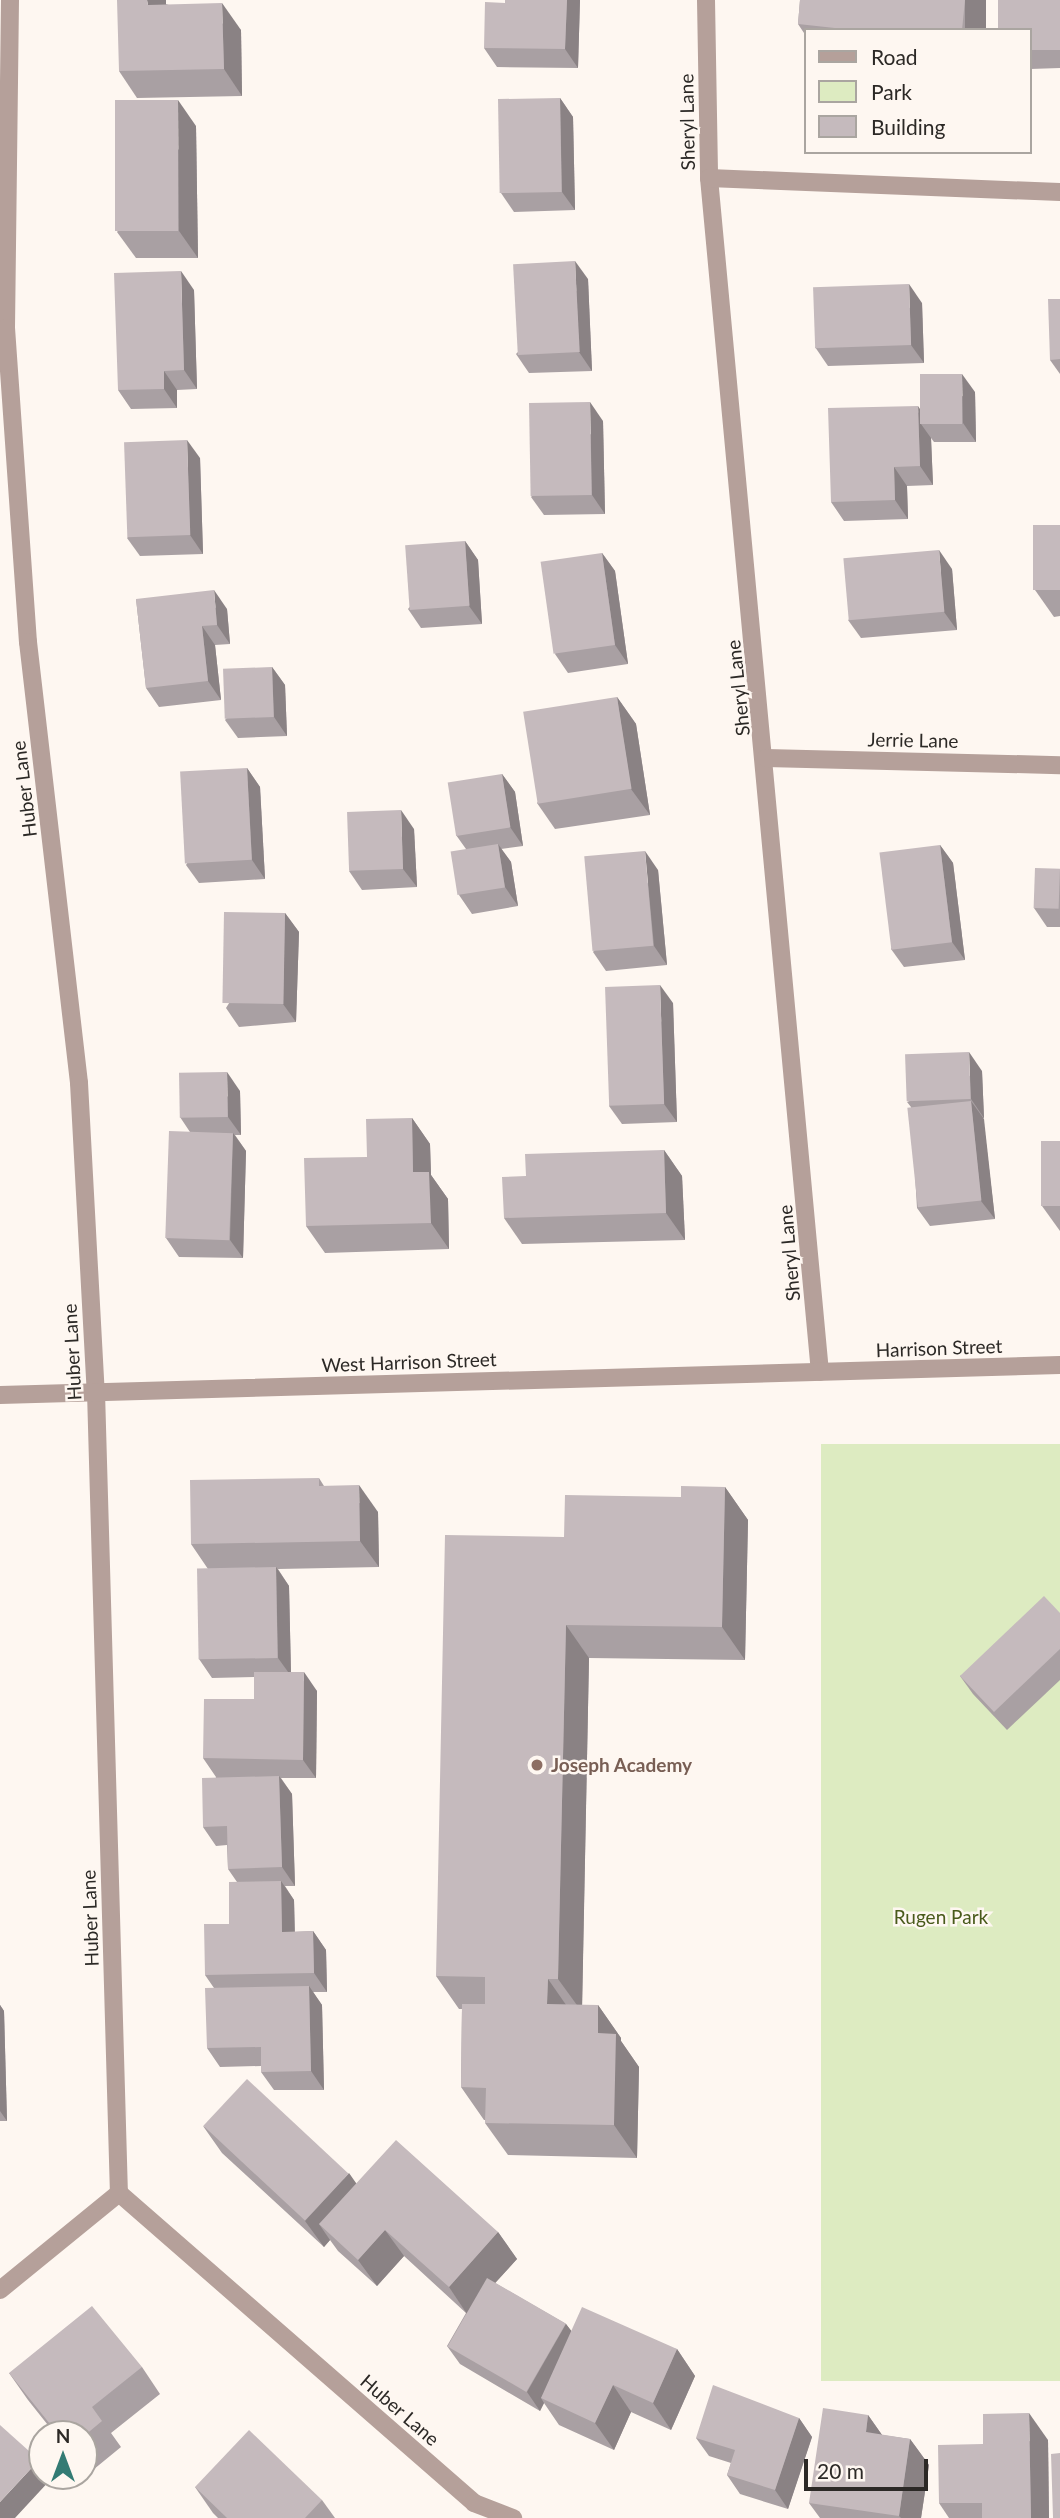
<!DOCTYPE html>
<html>
<head>
<meta charset="utf-8">
<style>
  body { margin:0 }
  #map { position:relative; width:1060px; height:2518px; overflow:hidden; background:#fef7f1; font-family:Lato,sans-serif }
  div>[style] { position:absolute }
  [style*='--x'] { left:calc(var(--x)*1px); top:calc(var(--y)*1px); width:calc(var(--w)*1px); rotate:calc(var(--a)*1deg) }
  .green>* { inset:0; background:#ddebc1; transform-origin:0 0 }
  .minor>* { height:18px; margin:-9px; padding:0 9px; transform-origin:9px; border-radius:9px; background:#b5a09a }
  .wall>* { inset:0; background:#a9a0a3 }
  .shaded-wall>* { inset:0; background:#8a8284; transform-origin:0 0 }
  .building>* { inset:0; background:#c5babd; transform-origin:0 0 }
  .dots>* { width:19px; height:19px; translate:-50% -50%; box-sizing:border-box; border:4px solid #fef7f1; border-radius:50% }
  span { translate:-50% -50%; white-space:nowrap; text-align:center; line-height:1.15; -webkit-text-stroke:5px #fef7f1; paint-order:stroke }
  .street-label { font-size:19px; color:#2c2926 }
  .education-label { font-size:19px; color:#785e54; font-weight:700 }
  .left { translate:0 -50%; text-align:left }
  .park-label { font-size:19px; color:#495a1b }
  .legend { position:absolute; left:804px; top:28px; width:228px; height:126px; box-sizing:border-box; background:#fef7f1; border:2px solid #aaa5a0; margin:0; padding:9px 12px; list-style:none; font-size:21px; color:#2c2926 }
  .legend li { display:flex; align-items:center; gap:14px; height:35px }
  .legend b { width:35px; border:2px solid #aaa5a0 }
  .north { position:absolute; left:28px; top:2420px; width:70px; height:70px; box-sizing:border-box; background:#fef7f1; border:2px solid #aaa5a0; border-radius:50%; rotate:0deg; font-size:19px; font-weight:700; line-height:28px; text-align:center; color:#2c2926 }
  .north::after { content:''; display:block; margin:auto; width:24px; height:32px; background:#337b74; clip-path:polygon(50% 0,100% 100%,50% 72%,0 100%) }
  .scale { position:absolute; left:804px; top:2459px; width:124px; height:32px; box-sizing:border-box; border:4px solid #2c2926; border-top:0; padding-left:9px; font-size:21px; line-height:24px; white-space:nowrap; color:#2c2926; -webkit-text-stroke:5px #fef7f1; paint-order:stroke }
</style>
</head>
<body>
<div id="map">
  <div class="green">
    <div style="left:1060px;top:1444px;width:937px;height:239px;rotate:90deg"></div>
  </div>
  <div class="minor">
    <div style="--x:10;--y:0;--w:328;--a:90.7"></div>
    <div style="--x:6;--y:328;--w:315;--a:86"></div>
    <div style="--x:28;--y:642;--w:444;--a:83.4"></div>
    <div style="--x:79;--y:1083;--w:309;--a:86.9"></div>
    <div style="--x:96;--y:1392;--w:801;--a:88.36"></div>
    <div style="--x:119;--y:2193;--w:471;--a:41.1"></div>
    <div style="--x:474;--y:2503;--w:42;--a:21"></div>
    <div style="--x:706;--y:0;--w:178;--a:89"></div>
    <div style="--x:709;--y:178;--w:1199;--a:84.69"></div>
    <div style="--x:709;--y:178;--w:351;--a:2.3"></div>
    <div style="--x:766;--y:758;--w:294;--a:1.4"></div>
    <div style="--x:0;--y:1395;--w:1060;--a:-1.62"></div>
    <div style="--x:0;--y:2290;--w:154;--a:-39.2"></div>
  </div>
  <div class="wall">
    <div style="clip-path:polygon(505px 0,580px 0,578px 68px,497px 67px,484px 48px,505px 3px)"></div>
    <div style="clip-path:polygon(800px 0,986px 0,983px 30px,806px 30px,806px 36px,798px 24px)"></div>
    <div style="clip-path:polygon(1060px 0,1060px 68px,1030px 69px,1030px 30px)"></div>
    <div style="clip-path:polygon(166px 4px,241px 30px,242px 96px,137px 98px,119px 71px)"></div>
    <div style="clip-path:polygon(560px 98px,573px 117px,575px 210px,514px 212px,501px 193px)"></div>
    <div style="clip-path:polygon(196px 126px,198px 258px,136px 258px,117px 232px)"></div>
    <div style="clip-path:polygon(588px 279px,592px 371px,529px 373px,516px 354px)"></div>
    <div style="clip-path:polygon(194px 290px,197px 389px,177px 390px,177px 408px,131px 409px,118px 390px)"></div>
    <div style="clip-path:polygon(1060px 299px,1060px 374px,1050px 360px)"></div>
    <div style="clip-path:polygon(922px 303px,924px 363px,828px 366px,815px 347px)"></div>
    <div style="clip-path:polygon(975px 392px,976px 442px,934px 442px,931px 438px,933px 485px,907px 486px,908px 519px,844px 521px,831px 502px,921px 410px)"></div>
    <div style="clip-path:polygon(603px 421px,605px 514px,544px 515px,531px 497px)"></div>
    <div style="clip-path:polygon(200px 458px,203px 554px,140px 556px,127px 538px)"></div>
    <div style="clip-path:polygon(1060px 525px,1060px 616px,1054px 617px,1035px 590px)"></div>
    <div style="clip-path:polygon(465px 541px,478px 560px,482px 624px,421px 628px,408px 609px)"></div>
    <div style="clip-path:polygon(602px 553px,615px 571px,628px 664px,568px 673px,555px 654px)"></div>
    <div style="clip-path:polygon(952px 569px,957px 630px,861px 638px,848px 620px)"></div>
    <div style="clip-path:polygon(136px 599px,227px 609px,230px 644px,215px 645px,221px 700px,159px 707px,146px 688px)"></div>
    <div style="clip-path:polygon(272px 667px,285px 685px,287px 736px,238px 738px,225px 720px)"></div>
    <div style="clip-path:polygon(617px 697px,636px 724px,650px 815px,555px 829px,537px 803px)"></div>
    <div style="clip-path:polygon(247px 768px,260px 787px,265px 879px,199px 883px,186px 865px)"></div>
    <div style="clip-path:polygon(502px 774px,515px 792px,523px 846px,501px 849px,511px 862px,518px 906px,472px 914px,459px 895px,466px 849px,456px 835px)"></div>
    <div style="clip-path:polygon(414px 829px,417px 887px,362px 890px,349px 871px)"></div>
    <div style="clip-path:polygon(940px 845px,953px 863px,965px 960px,904px 967px,891px 949px)"></div>
    <div style="clip-path:polygon(1060px 869px,1060px 927px,1047px 927px,1034px 908px)"></div>
    <div style="clip-path:polygon(658px 870px,667px 965px,606px 971px,593px 952px)"></div>
    <div style="clip-path:polygon(285px 913px,299px 932px,296px 1022px,239px 1027px,226px 1008px)"></div>
    <div style="clip-path:polygon(673px 1003px,677px 1122px,622px 1124px,609px 1106px)"></div>
    <div style="clip-path:polygon(982px 1071px,984px 1118px,983px 1118px,995px 1219px,930px 1226px,917px 1208px,911px 1107px,907px 1102px)"></div>
    <div style="clip-path:polygon(240px 1091px,241px 1135px,235px 1135px,246px 1151px,243px 1258px,179px 1257px,166px 1238px,190px 1132px,180px 1117px)"></div>
    <div style="clip-path:polygon(412px 1118px,430px 1144px,431px 1175px,448px 1199px,449px 1249px,325px 1253px,306px 1226px,367px 1157px)"></div>
    <div style="clip-path:polygon(1060px 1141px,1060px 1231px,1042px 1206px)"></div>
    <div style="clip-path:polygon(664px 1150px,682px 1176px,685px 1240px,522px 1244px,504px 1218px,526px 1176px)"></div>
    <div style="clip-path:polygon(319px 1478px,324px 1486px,378px 1512px,379px 1567px,278px 1569px,289px 1586px,291px 1672px,317px 1691px,316px 1778px,281px 1778px,292px 1794px,295px 1886px,285px 1886px,294px 1900px,295px 1932px,313px 1931px,326px 1950px,327px 1992px,313px 1992px,322px 2005px,324px 2090px,274px 2090px,261px 2072px,261px 2066px,220px 2067px,207px 2048px,214px 1988px,205px 1975px,229px 1924px,237px 1882px,228px 1869px,227px 1845px,216px 1846px,203px 1827px,216px 1777px,203px 1758px,254px 1699px,254px 1677px,212px 1678px,199px 1659px,208px 1569px,191px 1544px)"></div>
    <div style="clip-path:polygon(725px 1487px,748px 1520px,745px 1660px,589px 1658px,582px 2005px,598px 2005px,621px 2038px,621px 2041px,639px 2067px,637px 2158px,508px 2155px,485px 2123px,485px 2120px,484px 2120px,461px 2087px,462px 2009px,459px 2009px,436px 1976px,564px 1537px,681px 1497px)"></div>
    <div style="clip-path:polygon(1060px 1613px,1060px 1680px,1007px 1730px,973px 1694px,960px 1676px)"></div>
    <div style="clip-path:polygon(0 2005px,4px 2011px,7px 2121px,0 2121px)"></div>
    <div style="clip-path:polygon(203px 2126px,356px 2184px,498px 2232px,517px 2259px,495px 2283px,566px 2324px,571px 2331px,677px 2349px,695px 2376px,671px 2430px,631px 2412px,614px 2450px,559px 2425px,544px 2403px,540px 2411px,460px 2364px,447px 2346px,466px 2313px,404px 2256px,377px 2286px,338px 2251px,330px 2240px,324px 2247px,222px 2153px)"></div>
    <div style="clip-path:polygon(142px 2367px,160px 2394px,111px 2433px,121px 2447px,88px 2474px,84px 2469px,84px 2434px,55px 2434px,28px 2400px,9px 2373px)"></div>
    <div style="clip-path:polygon(868px 2415px,882px 2435px,910px 2439px,929px 2465px,921px 2518px,820px 2518px,809px 2503px)"></div>
    <div style="clip-path:polygon(799px 2418px,812px 2437px,788px 2509px,740px 2494px,727px 2475px,731px 2463px,709px 2456px,696px 2438px)"></div>
    <div style="clip-path:polygon(1048px 2440px,1049px 2518px,949px 2518px,939px 2503px,983px 2444px)"></div>
    <div style="clip-path:polygon(195px 2487px,322px 2500px,335px 2518px,218px 2518px,213px 2513px)"></div>
  </div>
  <div class="shaded-wall">
    <div style="clip-path:polygon(147px 0,166px 0,166px 31px,148px 5px)"></div>
    <div style="clip-path:polygon(567px 0,580px 0,578px 68px,565px 49px)"></div>
    <div style="left:965px;top:0;width:21px;height:30px"></div>
    <div style="clip-path:polygon(222px 3px,241px 30px,242px 96px,224px 69px)"></div>
    <div style="clip-path:polygon(560px 98px,573px 117px,575px 210px,562px 192px)"></div>
    <div style="clip-path:polygon(178px 100px,196px 126px,198px 258px,179px 231px)"></div>
    <div style="clip-path:polygon(575px 261px,588px 279px,592px 371px,579px 352px)"></div>
    <div style="clip-path:polygon(181px 271px,194px 290px,197px 389px,184px 370px)"></div>
    <div style="clip-path:polygon(909px 284px,922px 303px,924px 363px,911px 345px)"></div>
    <div style="clip-path:polygon(164px 371px,177px 390px,177px 408px,164px 389px)"></div>
    <div style="clip-path:polygon(962px 374px,975px 392px,976px 442px,963px 423px)"></div>
    <div style="clip-path:polygon(590px 402px,603px 421px,605px 514px,592px 495px)"></div>
    <div style="clip-path:polygon(918px 406px,930px 424px,921px 424px,931px 438px,933px 485px,920px 466px)"></div>
    <div style="clip-path:polygon(187px 440px,200px 458px,203px 554px,190px 535px)"></div>
    <div style="clip-path:polygon(894px 467px,907px 486px,908px 519px,895px 500px)"></div>
    <div style="clip-path:polygon(465px 541px,478px 560px,482px 624px,469px 606px)"></div>
    <div style="clip-path:polygon(939px 550px,952px 569px,957px 630px,944px 612px)"></div>
    <div style="clip-path:polygon(602px 553px,615px 571px,628px 664px,615px 645px)"></div>
    <div style="clip-path:polygon(214px 590px,227px 609px,230px 644px,217px 625px)"></div>
    <div style="clip-path:polygon(202px 626px,215px 645px,221px 700px,208px 681px)"></div>
    <div style="clip-path:polygon(272px 667px,285px 685px,287px 736px,274px 717px)"></div>
    <div style="clip-path:polygon(617px 697px,636px 724px,650px 815px,631px 789px)"></div>
    <div style="clip-path:polygon(247px 768px,260px 787px,265px 879px,252px 860px)"></div>
    <div style="clip-path:polygon(502px 774px,515px 792px,523px 846px,510px 827px)"></div>
    <div style="clip-path:polygon(401px 810px,414px 829px,417px 887px,403px 869px)"></div>
    <div style="clip-path:polygon(498px 844px,511px 862px,518px 906px,505px 887px)"></div>
    <div style="clip-path:polygon(940px 845px,953px 863px,965px 960px,952px 942px)"></div>
    <div style="clip-path:polygon(645px 851px,658px 870px,667px 965px,654px 946px)"></div>
    <div style="clip-path:polygon(285px 913px,299px 932px,296px 1022px,283px 1004px)"></div>
    <div style="clip-path:polygon(660px 985px,673px 1003px,677px 1122px,664px 1104px)"></div>
    <div style="clip-path:polygon(969px 1052px,982px 1071px,984px 1118px,971px 1099px)"></div>
    <div style="clip-path:polygon(227px 1072px,240px 1091px,241px 1135px,228px 1117px)"></div>
    <div style="clip-path:polygon(971px 1101px,984px 1119px,995px 1219px,981px 1201px)"></div>
    <div style="clip-path:polygon(412px 1118px,430px 1144px,431px 1175px,448px 1199px,449px 1249px,431px 1223px,413px 1172px)"></div>
    <div style="clip-path:polygon(233px 1133px,246px 1151px,243px 1258px,230px 1240px)"></div>
    <div style="clip-path:polygon(664px 1150px,682px 1176px,685px 1240px,666px 1213px)"></div>
    <div style="clip-path:polygon(359px 1485px,378px 1512px,379px 1567px,360px 1541px)"></div>
    <div style="clip-path:polygon(725px 1487px,748px 1520px,745px 1660px,722px 1627px)"></div>
    <div style="clip-path:polygon(276px 1567px,289px 1586px,291px 1676px,278px 1658px)"></div>
    <div style="clip-path:polygon(566px 1625px,589px 1658px,582px 2012px,558px 1979px)"></div>
    <div style="clip-path:polygon(304px 1672px,317px 1691px,316px 1778px,303px 1760px)"></div>
    <div style="clip-path:polygon(279px 1776px,292px 1794px,295px 1886px,282px 1867px)"></div>
    <div style="clip-path:polygon(281px 1881px,294px 1900px,295px 1951px,282px 1932px)"></div>
    <div style="clip-path:polygon(313px 1931px,326px 1950px,327px 1992px,314px 1973px)"></div>
    <div style="clip-path:polygon(548px 1979px,571px 2012px,547px 2004px)"></div>
    <div style="clip-path:polygon(309px 1986px,322px 2005px,324px 2090px,311px 2071px)"></div>
    <div style="clip-path:polygon(0 2005px,4px 2011px,7px 2121px,0 2111px)"></div>
    <div style="clip-path:polygon(598px 2005px,621px 2038px,621px 2041px,639px 2067px,637px 2158px,614px 2125px,598px 2033px)"></div>
    <div style="clip-path:polygon(349px 2173px,368px 2200px,319px 2224px,330px 2240px,324px 2247px,305px 2221px)"></div>
    <div style="clip-path:polygon(385px 2230px,404px 2256px,377px 2286px,358px 2260px)"></div>
    <div style="clip-path:polygon(498px 2232px,517px 2259px,467px 2314px,449px 2287px)"></div>
    <div style="clip-path:polygon(566px 2324px,580px 2342px,541px 2398px,544px 2403px,540px 2411px,527px 2392px)"></div>
    <div style="clip-path:polygon(677px 2349px,695px 2376px,671px 2430px,653px 2403px)"></div>
    <div style="clip-path:polygon(613px 2385px,631px 2412px,614px 2450px,595px 2423px)"></div>
    <div style="clip-path:polygon(1029px 2413px,1048px 2440px,1049px 2518px,1031px 2518px)"></div>
    <div style="clip-path:polygon(868px 2415px,887px 2442px,866px 2432px)"></div>
    <div style="clip-path:polygon(799px 2418px,812px 2437px,788px 2509px,775px 2490px)"></div>
    <div style="clip-path:polygon(910px 2439px,929px 2465px,921px 2518px,901px 2518px,899px 2516px)"></div>
    <div style="clip-path:polygon(39px 2460px,42px 2465px,42px 2476px,50px 2476px,52px 2478px,15px 2518px,0 2518px,0 2502px)"></div>
  </div>
  <div class="building">
    <div style="clip-path:polygon(117px 0,147px 0,148px 5px,222px 3px,224px 69px,119px 71px)"></div>
    <div style="clip-path:polygon(505px 0,567px 0,565px 49px,484px 48px,485px 2px,505px 3px)"></div>
    <div style="clip-path:polygon(800px 0,965px 0,962px 30px,853px 30px,798px 24px)"></div>
    <div style="clip-path:polygon(998px 0,1060px 0,1060px 50px,1030px 50px,1030px 30px,998px 30px)"></div>
    <div style="left:560px;top:98px;width:94px;height:62px;rotate:89deg"></div>
    <div style="left:178px;top:100px;width:131px;height:63px;rotate:90deg"></div>
    <div style="left:575px;top:261px;width:91px;height:62px;rotate:87deg"></div>
    <div style="clip-path:polygon(181px 271px,184px 370px,164px 371px,164px 389px,118px 390px,114px 273px)"></div>
    <div style="left:909px;top:284px;width:61px;height:96px;rotate:88deg"></div>
    <div style="clip-path:polygon(1048px 299px,1060px 299px,1060px 359px,1050px 360px)"></div>
    <div style="left:920px;top:374px;width:42px;height:50px"></div>
    <div style="left:590px;top:402px;width:93px;height:61px;rotate:89deg"></div>
    <div style="clip-path:polygon(918px 406px,920px 466px,894px 467px,895px 500px,831px 502px,828px 408px)"></div>
    <div style="left:187px;top:440px;width:95px;height:63px;rotate:88deg"></div>
    <div style="left:1060px;top:525px;width:65px;height:27px;rotate:90deg"></div>
    <div style="left:465px;top:541px;width:65px;height:60px;rotate:86deg"></div>
    <div style="left:939px;top:550px;width:62px;height:96px;rotate:85deg"></div>
    <div style="left:602px;top:553px;width:93px;height:62px;rotate:82deg"></div>
    <div style="clip-path:polygon(214px 590px,217px 625px,202px 626px,208px 681px,146px 688px,136px 599px)"></div>
    <div style="left:272px;top:667px;width:50px;height:49px;rotate:88deg"></div>
    <div style="left:617px;top:697px;width:93px;height:95px;rotate:81deg"></div>
    <div style="left:247px;top:768px;width:92px;height:67px;rotate:87deg"></div>
    <div style="left:502px;top:774px;width:54px;height:55px;rotate:81deg"></div>
    <div style="left:401px;top:810px;width:59px;height:54px;rotate:88deg"></div>
    <div style="left:498px;top:844px;width:44px;height:48px;rotate:81deg"></div>
    <div style="left:940px;top:845px;width:98px;height:61px;rotate:83deg"></div>
    <div style="left:645px;top:851px;width:95px;height:61px;rotate:85deg"></div>
    <div style="left:1035px;top:868px;width:25px;height:40px;rotate:2deg"></div>
    <div style="left:285px;top:913px;width:91px;height:61px;rotate:91deg"></div>
    <div style="left:660px;top:985px;width:119px;height:55px;rotate:88deg"></div>
    <div style="left:969px;top:1052px;width:47px;height:64px;rotate:88deg"></div>
    <div style="left:227px;top:1072px;width:45px;height:48px;rotate:89deg"></div>
    <div style="left:971px;top:1101px;width:100px;height:64px;rotate:84deg"></div>
    <div style="clip-path:polygon(412px 1118px,413px 1172px,429px 1172px,431px 1223px,306px 1226px,304px 1158px,367px 1157px,366px 1119px)"></div>
    <div style="left:169px;top:1131px;width:64px;height:107px;rotate:2deg"></div>
    <div style="left:1060px;top:1141px;width:65px;height:19px;rotate:90deg"></div>
    <div style="clip-path:polygon(664px 1150px,666px 1213px,504px 1218px,502px 1177px,526px 1176px,525px 1154px)"></div>
    <div style="clip-path:polygon(319px 1478px,319px 1486px,359px 1485px,360px 1541px,191px 1544px,190px 1480px)"></div>
    <div style="clip-path:polygon(681px 1486px,725px 1487px,722px 1627px,566px 1625px,558px 1979px,548px 1979px,547px 2004px,598px 2005px,598px 2033px,616px 2034px,614px 2125px,485px 2123px,486px 2088px,461px 2087px,462px 2004px,485px 2004px,485px 1977px,436px 1976px,445px 1535px,564px 1537px,565px 1495px,681px 1497px)"></div>
    <div style="left:276px;top:1567px;width:91px;height:79px;rotate:89deg"></div>
    <div style="clip-path:polygon(1044px 1596px,1060px 1613px,1060px 1649px,994px 1712px,960px 1676px)"></div>
    <div style="clip-path:polygon(254px 1672px,304px 1672px,303px 1760px,203px 1758px,204px 1699px,254px 1699px)"></div>
    <div style="clip-path:polygon(279px 1776px,282px 1867px,228px 1869px,227px 1826px,203px 1827px,202px 1778px)"></div>
    <div style="clip-path:polygon(281px 1881px,282px 1932px,313px 1931px,314px 1973px,205px 1975px,204px 1924px,229px 1924px,229px 1882px)"></div>
    <div style="clip-path:polygon(309px 1986px,311px 2071px,261px 2072px,261px 2047px,207px 2048px,205px 1988px)"></div>
    <div style="left:247px;top:2079px;width:139px;height:64px;rotate:43deg"></div>
    <div style="clip-path:polygon(396px 2140px,498px 2232px,449px 2287px,385px 2230px,358px 2260px,319px 2224px)"></div>
    <div style="left:487px;top:2278px;width:91px;height:79px;rotate:30deg"></div>
    <div style="clip-path:polygon(92px 2306px,142px 2367px,92px 2407px,102px 2421px,84px 2436px,84px 2434px,58px 2434px,9px 2373px)"></div>
    <div style="clip-path:polygon(582px 2307px,677px 2349px,653px 2403px,613px 2385px,595px 2423px,541px 2398px)"></div>
    <div style="clip-path:polygon(713px 2385px,799px 2418px,775px 2490px,727px 2475px,735px 2450px,696px 2438px)"></div>
    <div style="clip-path:polygon(823px 2408px,868px 2415px,866px 2432px,910px 2439px,899px 2516px,809px 2503px)"></div>
    <div style="clip-path:polygon(1029px 2413px,1031px 2518px,982px 2518px,982px 2503px,939px 2503px,938px 2445px,983px 2444px,983px 2414px)"></div>
    <div style="clip-path:polygon(0 2425px,39px 2460px,0 2502px)"></div>
    <div style="clip-path:polygon(249px 2430px,322px 2500px,305px 2518px,227px 2518px,195px 2487px)"></div>
    <div style="clip-path:polygon(1060px 2453px,1060px 2518px,1053px 2518px,1051px 2454px)"></div>
  </div>
  <div class="dots">
    <div style="left:537px;top:1765px;background:#8d6e63"></div>
  </div>
  <div class="street-label">
    <span style="left:687px;top:122px;rotate:-91deg">Sheryl Lane</span>
    <span style="left:738px;top:688px;rotate:-96deg">Sheryl Lane</span>
    <span style="left:913px;top:740px;rotate:1deg">Jerrie Lane</span>
    <span style="left:24px;top:789px;rotate:-97deg">Huber Lane</span>
    <span style="left:789px;top:1253px;rotate:-95deg">Sheryl Lane</span>
    <span style="left:939px;top:1348px;rotate:-2deg">Harrison Street</span>
    <span style="left:72px;top:1352px;rotate:-93deg">Huber Lane</span>
    <span style="left:409px;top:1362px;rotate:-2deg">West Harrison Street</span>
    <span style="left:90px;top:1918px;rotate:-92deg">Huber Lane</span>
    <span style="left:400px;top:2410px;rotate:41deg">Huber Lane</span>
  </div>
  <div class="education-label">
    <span class="left" style="left:551px;top:1765px">Joseph Academy</span>
  </div>
  <div class="park-label">
    <span style="left:941px;top:1917px">Rugen Park</span>
  </div>
  <ul class="legend">
  <li><b style="height:9px;background:#b5a09a"></b>Road</li>
  <li><b style="height:19px;background:#ddebc1"></b>Park</li>
  <li><b style="height:19px;background:#c5babd"></b>Building</li>
  </ul>
  <div class="north">N</div>
  <div class="scale">20 m</div>
</div>
</body>
</html>
